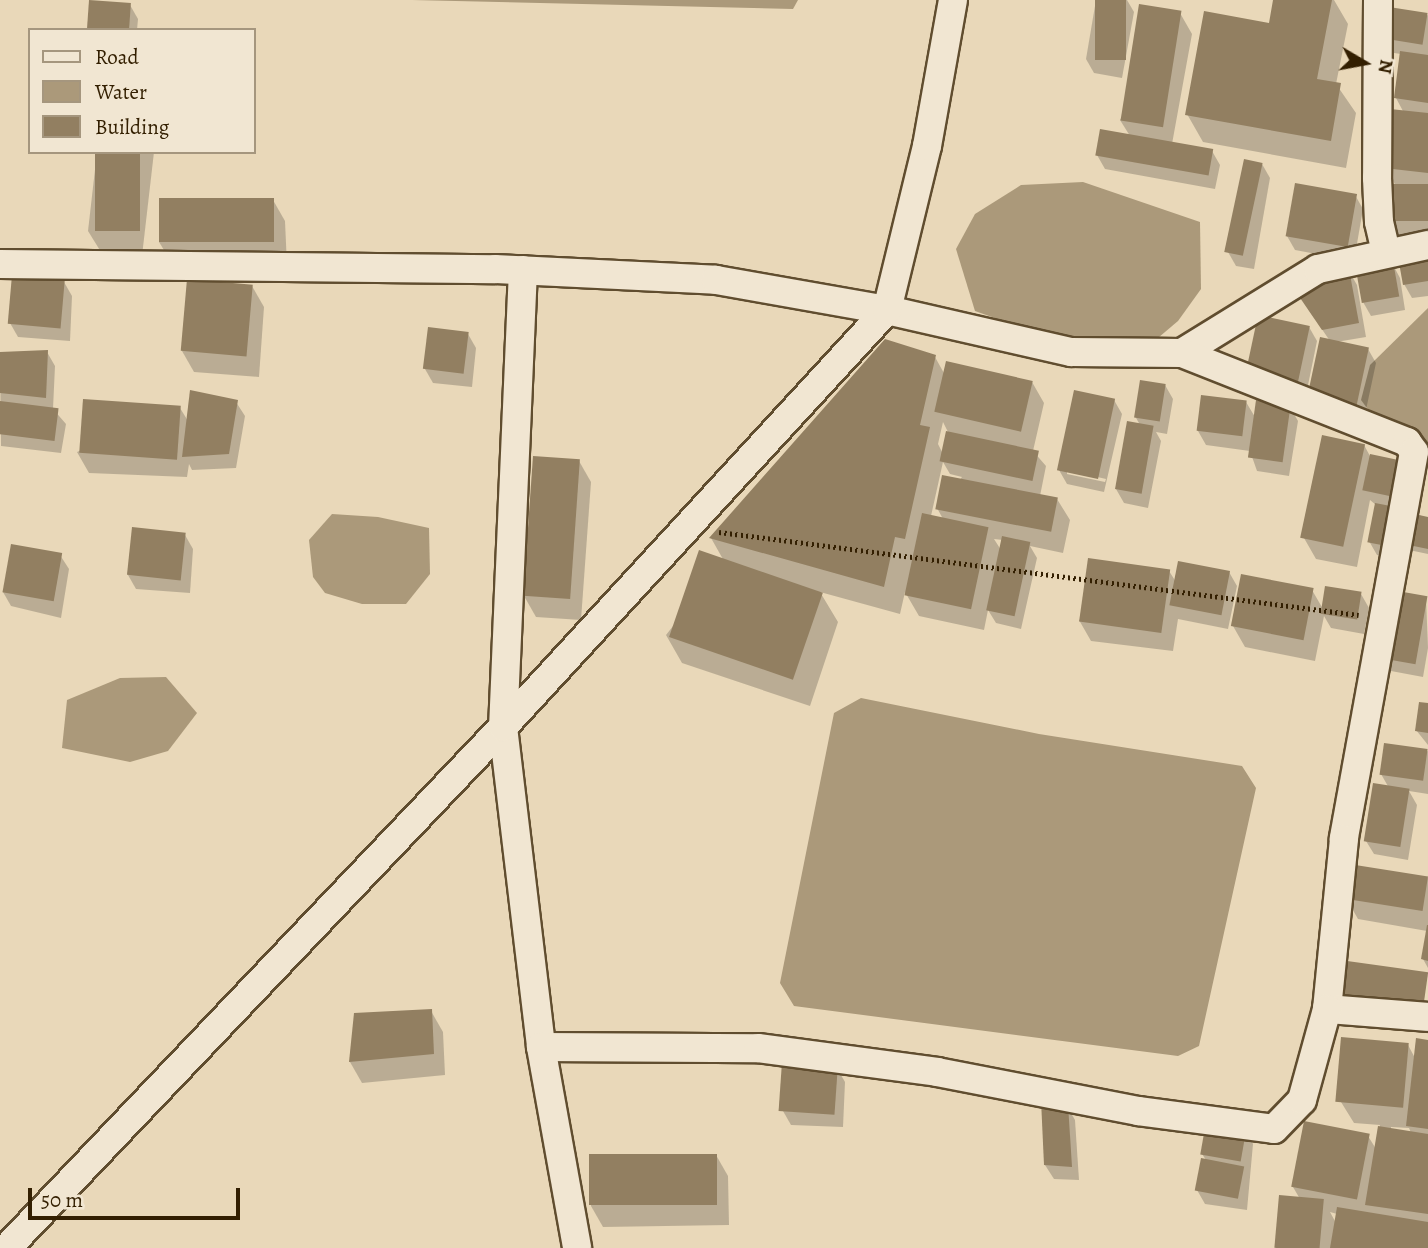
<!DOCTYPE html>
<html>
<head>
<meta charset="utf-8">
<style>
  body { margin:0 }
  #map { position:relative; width:1428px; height:1248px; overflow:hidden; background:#e9d8b9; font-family:Alegreya,serif }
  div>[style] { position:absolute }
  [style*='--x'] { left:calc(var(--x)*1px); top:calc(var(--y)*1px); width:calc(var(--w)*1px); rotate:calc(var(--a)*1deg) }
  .water>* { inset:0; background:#ab997a }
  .shadow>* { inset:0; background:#0003 }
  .building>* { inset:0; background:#927f61; transform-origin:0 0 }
  .path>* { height:4.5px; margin-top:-2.25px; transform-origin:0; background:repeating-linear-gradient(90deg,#331f01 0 2px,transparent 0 5.5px) }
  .roads { filter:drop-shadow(2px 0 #604d2f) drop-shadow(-2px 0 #604d2f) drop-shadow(0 2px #604d2f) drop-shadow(0 -2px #604d2f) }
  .street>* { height:28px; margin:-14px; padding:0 14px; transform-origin:14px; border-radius:14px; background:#f1e6d2 }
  span { translate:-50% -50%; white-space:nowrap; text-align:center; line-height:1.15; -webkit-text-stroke:5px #f1e6d2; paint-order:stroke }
  .legend { position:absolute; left:28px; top:28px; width:228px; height:126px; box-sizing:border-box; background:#f1e6d2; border:2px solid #a5967e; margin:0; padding:9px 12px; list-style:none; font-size:21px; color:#331f01 }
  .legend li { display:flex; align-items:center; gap:14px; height:35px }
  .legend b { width:35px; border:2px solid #a5967e }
  .north { position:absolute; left:1330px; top:28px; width:70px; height:70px; -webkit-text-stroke:5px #f1e6d2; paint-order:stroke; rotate:100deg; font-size:19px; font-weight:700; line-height:28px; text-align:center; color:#331f01 }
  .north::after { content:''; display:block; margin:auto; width:24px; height:32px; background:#331f01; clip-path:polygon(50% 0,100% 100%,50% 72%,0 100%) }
  .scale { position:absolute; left:28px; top:1188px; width:212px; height:32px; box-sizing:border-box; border:4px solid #331f01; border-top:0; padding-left:9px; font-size:21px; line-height:24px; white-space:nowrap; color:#331f01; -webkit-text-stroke:5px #f1e6d2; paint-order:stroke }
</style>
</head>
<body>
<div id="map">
  <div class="water">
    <div style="clip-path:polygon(412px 0,798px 0,793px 9px)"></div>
    <div style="clip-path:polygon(1083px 182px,1200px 222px,1201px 289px,1178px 321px,1152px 343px,1065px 343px,975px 311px,956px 249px,975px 214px,1021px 185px)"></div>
    <div style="clip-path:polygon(1428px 308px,1428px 443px,1381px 427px,1361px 400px,1370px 365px)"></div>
    <div style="clip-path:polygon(332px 514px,378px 517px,429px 528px,430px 574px,406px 604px,362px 604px,325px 593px,313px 577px,309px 540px)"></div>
    <div style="clip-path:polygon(166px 677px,197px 713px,168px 751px,130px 762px,62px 748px,67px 700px,120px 678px)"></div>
    <div style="clip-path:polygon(861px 698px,1039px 734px,1242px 766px,1256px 788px,1199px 1046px,1178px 1056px,794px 1006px,780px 983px,834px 713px)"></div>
  </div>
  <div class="shadow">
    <div style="clip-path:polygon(1096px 0,1127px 0,1134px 12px,1122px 78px,1094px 73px,1086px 59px)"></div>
    <div style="clip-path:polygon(1275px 0,1334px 0,1348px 24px,1336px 84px,1356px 113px,1346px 168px,1203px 142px,1187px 114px,1270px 25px)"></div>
    <div style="clip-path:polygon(130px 5px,138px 19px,137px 30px,89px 30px)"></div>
    <div style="clip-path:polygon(1180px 13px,1192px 34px,1172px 144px,1212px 151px,1220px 165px,1215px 189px,1105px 169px,1097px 155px,1130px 136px,1120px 120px)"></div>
    <div style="clip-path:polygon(1428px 15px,1428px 235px,1399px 237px,1391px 223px,1397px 188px,1386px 168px,1404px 113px,1396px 98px,1401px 54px,1394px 53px,1386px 39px)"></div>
    <div style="clip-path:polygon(97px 152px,154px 152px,142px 256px,101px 252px,88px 231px)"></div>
    <div style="clip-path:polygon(1262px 164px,1270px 178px,1254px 269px,1236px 266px,1228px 252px)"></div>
    <div style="clip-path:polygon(1355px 195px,1363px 209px,1354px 261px,1295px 250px,1287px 236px)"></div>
    <div style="clip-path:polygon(273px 200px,285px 221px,287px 265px,172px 263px,159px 242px)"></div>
    <div style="clip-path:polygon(1428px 253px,1428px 296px,1412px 298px,1404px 284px)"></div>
    <div style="clip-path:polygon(1392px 263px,1400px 278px,1405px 310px,1371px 316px,1363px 302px)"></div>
    <div style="clip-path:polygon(1349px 271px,1357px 285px,1366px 337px,1336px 342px,1368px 349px,1376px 363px,1363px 424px,1330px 341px,1304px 303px)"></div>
    <div style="clip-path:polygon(64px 282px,72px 296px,70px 341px,18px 337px,10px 323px)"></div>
    <div style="clip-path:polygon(252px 286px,264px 307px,259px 377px,194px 372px,182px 351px)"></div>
    <div style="clip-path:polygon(1309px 327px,1317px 341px,1306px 395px,1257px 386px)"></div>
    <div style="clip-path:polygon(468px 334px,476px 348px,472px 387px,433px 383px,425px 369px)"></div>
    <div style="clip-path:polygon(47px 352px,55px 366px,53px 409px,66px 424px,61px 453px,1px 446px,0 354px)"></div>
    <div style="clip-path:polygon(evenodd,935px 357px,945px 375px,1032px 382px,1044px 403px,1033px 451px,1046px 466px,1040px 496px,1057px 499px,1070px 520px,1063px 553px,1030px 546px,1037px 558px,1021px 629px,996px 623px,988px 610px,984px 630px,919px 616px,905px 592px,900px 614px,820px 592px,838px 622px,810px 706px,682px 663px,666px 635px,724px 561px,711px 538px,935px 357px,943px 422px,948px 432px,943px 454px,938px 444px,943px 422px,935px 357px,943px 462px,950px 474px,962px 477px,937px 508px,943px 519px,931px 516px,943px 462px,935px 357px,994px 539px,1003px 540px,1001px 550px,994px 539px)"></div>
    <div style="clip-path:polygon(1165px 385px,1173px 399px,1167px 434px,1156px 432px,1161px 441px,1148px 508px,1124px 503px,1116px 489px,1140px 425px,1135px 416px)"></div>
    <div style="clip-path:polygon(evenodd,1114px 400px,1122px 414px,1104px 492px,1067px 484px,1059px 470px,1114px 400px,1067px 470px,1106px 479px,1105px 482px,1067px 474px,1067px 470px)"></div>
    <div style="clip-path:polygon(236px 402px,245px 416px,236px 468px,192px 470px,189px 464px,187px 477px,89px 473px,77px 452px,180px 408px,188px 421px)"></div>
    <div style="clip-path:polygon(1246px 402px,1255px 417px,1290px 407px,1298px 421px,1289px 476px,1257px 471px,1250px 451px,1206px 445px,1198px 431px)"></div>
    <div style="clip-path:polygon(1364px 445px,1370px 456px,1408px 463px,1399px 509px,1428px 518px,1428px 554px,1409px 550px,1400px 560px,1377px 555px,1369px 541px,1376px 505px,1370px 500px,1357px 567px,1316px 559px,1304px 538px)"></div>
    <div style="clip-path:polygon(579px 461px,591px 482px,581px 620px,536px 617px,524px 596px)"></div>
    <div style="clip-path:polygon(185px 535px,193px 549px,190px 593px,136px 589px,128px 575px)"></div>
    <div style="clip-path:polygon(60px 555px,69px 569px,61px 618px,11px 606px,3px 592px)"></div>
    <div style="clip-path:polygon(1169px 571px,1176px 582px,1229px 572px,1237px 586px,1228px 629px,1178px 619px,1173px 651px,1091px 641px,1079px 620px)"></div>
    <div style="clip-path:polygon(1312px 590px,1323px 609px,1361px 594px,1369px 608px,1364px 634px,1331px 628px,1324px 616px,1315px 661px,1245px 647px,1233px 626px)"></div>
    <div style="clip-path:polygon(1426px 598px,1428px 648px,1423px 677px,1391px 671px,1383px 657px)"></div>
    <div style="clip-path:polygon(1428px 705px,1428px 745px,1416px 730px)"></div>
    <div style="clip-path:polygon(1428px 751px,1428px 794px,1409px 791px,1417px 805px,1408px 860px,1374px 854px,1366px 841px,1389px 788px,1381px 774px)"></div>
    <div style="clip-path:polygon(1428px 878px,1428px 968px,1423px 959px,1427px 931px,1358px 919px,1346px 898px)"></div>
    <div style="clip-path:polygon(431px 1011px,443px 1032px,445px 1075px,362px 1083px,350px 1062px,355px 1015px)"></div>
    <div style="clip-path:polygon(evenodd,1428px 1042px,1428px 1248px,1276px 1248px,1300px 1199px,1293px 1187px,1368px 1136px,1376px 1149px,1380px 1125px,1354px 1123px,1341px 1102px,1408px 1045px,1415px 1058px,1428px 1042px,1391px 1127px,1409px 1128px,1411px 1133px,1391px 1130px,1391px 1127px,1428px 1042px,1330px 1212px,1337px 1214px,1336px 1223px,1330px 1212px)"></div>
    <div style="clip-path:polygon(837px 1068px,845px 1082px,843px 1127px,791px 1125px,783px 1111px)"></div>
    <div style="clip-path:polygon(1067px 1106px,1075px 1120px,1079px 1180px,1054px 1179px,1045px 1165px)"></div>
    <div style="clip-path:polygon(1245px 1130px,1253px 1144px,1247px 1210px,1205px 1204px,1197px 1190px,1206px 1160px,1202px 1154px)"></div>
    <div style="clip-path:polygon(716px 1155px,728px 1176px,729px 1225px,603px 1227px,591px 1206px,590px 1157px)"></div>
  </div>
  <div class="building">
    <div style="left:89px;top:0;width:42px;height:30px;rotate:4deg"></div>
    <div style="left:1095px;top:0;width:31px;height:60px"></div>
    <div style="clip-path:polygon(1273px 0,1332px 0,1317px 79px,1341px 83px,1331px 141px,1185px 115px,1204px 11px,1269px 23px)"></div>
    <div style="left:1139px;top:4px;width:43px;height:118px;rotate:9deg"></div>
    <div style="left:1389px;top:7px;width:39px;height:32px;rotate:9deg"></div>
    <div style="clip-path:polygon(1400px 51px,1428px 55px,1428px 103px,1394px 98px)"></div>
    <div style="clip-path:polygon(1390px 109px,1428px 113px,1428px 173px,1384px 168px)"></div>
    <div style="left:1100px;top:129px;width:115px;height:27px;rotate:10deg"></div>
    <div style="left:95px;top:152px;width:45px;height:79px"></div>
    <div style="left:1244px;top:159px;width:19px;height:95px;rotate:12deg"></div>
    <div style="left:1295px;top:183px;width:63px;height:54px;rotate:10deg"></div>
    <div style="left:1428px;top:184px;width:37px;height:41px;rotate:90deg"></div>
    <div style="left:159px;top:198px;width:115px;height:44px"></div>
    <div style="clip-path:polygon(1428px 252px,1428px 281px,1403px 285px,1398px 257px)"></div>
    <div style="left:1393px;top:261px;width:36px;height:38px;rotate:80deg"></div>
    <div style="clip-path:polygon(1349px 269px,1359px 323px,1322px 330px,1294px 289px)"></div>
    <div style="left:12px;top:275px;width:53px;height:49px;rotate:5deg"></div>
    <div style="left:187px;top:279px;width:66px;height:72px;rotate:5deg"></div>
    <div style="left:1258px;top:315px;width:53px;height:58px;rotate:12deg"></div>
    <div style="left:428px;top:327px;width:41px;height:42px;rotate:7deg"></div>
    <div style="left:1320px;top:337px;width:50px;height:65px;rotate:12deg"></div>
    <div style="clip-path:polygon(885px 339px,936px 355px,920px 425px,930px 427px,905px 539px,895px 537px,884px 587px,709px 538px)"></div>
    <div style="clip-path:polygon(48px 350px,46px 398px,0 393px,0 352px)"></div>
    <div style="left:946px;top:361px;width:89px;height:52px;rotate:13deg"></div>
    <div style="left:1140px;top:380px;width:26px;height:38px;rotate:9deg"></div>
    <div style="clip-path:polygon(190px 390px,238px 400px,229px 454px,182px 457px)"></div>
    <div style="left:1074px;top:390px;width:42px;height:82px;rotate:12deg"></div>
    <div style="left:1201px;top:395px;width:46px;height:36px;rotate:7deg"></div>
    <div style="left:83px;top:399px;width:98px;height:54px;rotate:4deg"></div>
    <div style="left:1256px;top:400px;width:35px;height:58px;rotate:8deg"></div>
    <div style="left:0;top:401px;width:59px;height:33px;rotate:7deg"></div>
    <div style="left:1127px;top:421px;width:27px;height:69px;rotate:10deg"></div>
    <div style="left:946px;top:431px;width:95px;height:31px;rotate:12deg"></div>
    <div style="left:1322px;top:435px;width:44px;height:105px;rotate:12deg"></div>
    <div style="left:1370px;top:454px;width:40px;height:37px;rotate:12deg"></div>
    <div style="left:533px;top:456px;width:47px;height:140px;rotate:4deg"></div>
    <div style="left:942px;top:475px;width:118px;height:35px;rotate:11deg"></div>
    <div style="left:1375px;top:503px;width:25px;height:40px;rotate:11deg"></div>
    <div style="left:922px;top:513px;width:68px;height:84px;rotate:12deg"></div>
    <div style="clip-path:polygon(1410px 513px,1428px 517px,1428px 549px,1404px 544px)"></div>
    <div style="left:132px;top:527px;width:54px;height:48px;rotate:6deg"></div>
    <div style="left:1002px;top:536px;width:29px;height:76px;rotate:12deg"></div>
    <div style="left:11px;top:544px;width:52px;height:49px;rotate:10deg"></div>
    <div style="left:699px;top:550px;width:131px;height:92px;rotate:19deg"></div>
    <div style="left:1088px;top:558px;width:83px;height:64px;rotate:8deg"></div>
    <div style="left:1178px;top:561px;width:53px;height:45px;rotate:11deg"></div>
    <div style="left:1241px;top:574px;width:74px;height:53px;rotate:11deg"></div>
    <div style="left:1325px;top:586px;width:37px;height:28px;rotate:9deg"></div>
    <div style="left:1392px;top:590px;width:36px;height:69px;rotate:10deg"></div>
    <div style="clip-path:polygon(1419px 702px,1428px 703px,1428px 733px,1415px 731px)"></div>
    <div style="left:1384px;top:743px;width:44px;height:32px;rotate:8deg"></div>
    <div style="left:1373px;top:783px;width:37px;height:59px;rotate:9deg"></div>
    <div style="left:1349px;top:864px;width:80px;height:35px;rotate:9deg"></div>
    <div style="clip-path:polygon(1427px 925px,1428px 925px,1428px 961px,1421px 959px)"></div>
    <div style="left:1340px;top:960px;width:89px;height:40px;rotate:8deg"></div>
    <div style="clip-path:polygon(432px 1009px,434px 1054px,349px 1062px,354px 1013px)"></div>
    <div style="left:1341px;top:1037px;width:68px;height:65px;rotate:5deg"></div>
    <div style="clip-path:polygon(1416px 1038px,1428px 1040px,1428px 1129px,1406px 1126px)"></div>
    <div style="left:782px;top:1062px;width:56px;height:49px;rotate:4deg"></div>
    <div style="clip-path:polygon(1041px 1100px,1068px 1104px,1072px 1167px,1044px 1165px)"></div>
    <div style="left:1304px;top:1121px;width:67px;height:67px;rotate:11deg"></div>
    <div style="left:1206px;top:1122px;width:41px;height:33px;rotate:10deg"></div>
    <div style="clip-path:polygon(1378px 1126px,1428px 1134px,1428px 1214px,1365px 1205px)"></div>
    <div style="left:717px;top:1154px;width:51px;height:128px;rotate:90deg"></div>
    <div style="left:1201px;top:1158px;width:44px;height:33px;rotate:11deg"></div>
    <div style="left:1279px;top:1195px;width:45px;height:53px;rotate:5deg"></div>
    <div style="clip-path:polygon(1337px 1207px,1428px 1222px,1428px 1248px,1330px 1248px)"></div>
  </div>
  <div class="path">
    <div style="--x:719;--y:532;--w:645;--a:7.39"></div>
  </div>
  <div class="roads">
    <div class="street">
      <div style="--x:1378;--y:0;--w:178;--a:90.3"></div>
      <div style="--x:1377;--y:178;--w:44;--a:87.4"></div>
      <div style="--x:1379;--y:222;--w:32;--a:77"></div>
      <div style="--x:0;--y:264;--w:495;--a:0.6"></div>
      <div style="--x:495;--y:269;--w:221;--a:2.8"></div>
      <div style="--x:716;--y:280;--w:174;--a:10"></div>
      <div style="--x:887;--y:310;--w:189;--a:12.9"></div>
      <div style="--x:1071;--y:352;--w:111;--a:0.5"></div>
      <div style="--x:1182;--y:353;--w:160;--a:-31.7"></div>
      <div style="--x:1318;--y:269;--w:113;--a:-12.3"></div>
      <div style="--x:523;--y:270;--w:457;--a:92.5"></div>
      <div style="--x:503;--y:727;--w:322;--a:83.2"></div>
      <div style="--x:541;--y:1047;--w:204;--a:79.8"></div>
      <div style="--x:1182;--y:353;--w:242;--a:21.6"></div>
      <div style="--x:1407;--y:442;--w:12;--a:55"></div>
      <div style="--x:1414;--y:452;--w:393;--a:100.3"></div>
      <div style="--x:1344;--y:839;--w:171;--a:95.7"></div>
      <div style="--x:1327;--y:1009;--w:101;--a:4.5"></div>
      <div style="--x:541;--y:1047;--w:217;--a:0.3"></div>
      <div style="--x:758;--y:1048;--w:181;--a:7.6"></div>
      <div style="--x:937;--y:1072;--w:205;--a:11"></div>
      <div style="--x:1138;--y:1111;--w:137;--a:7.5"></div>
      <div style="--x:1274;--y:1129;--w:40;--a:-46"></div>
      <div style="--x:1302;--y:1100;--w:94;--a:-74.6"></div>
      <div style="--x:7;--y:1248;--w:719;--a:-46.41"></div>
      <div style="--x:503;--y:727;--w:567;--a:-47.36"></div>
      <div style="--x:887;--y:310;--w:169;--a:-76.3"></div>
      <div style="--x:927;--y:146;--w:148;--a:-79.9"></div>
    </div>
  </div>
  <ul class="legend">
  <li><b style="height:9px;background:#f1e6d2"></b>Road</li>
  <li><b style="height:19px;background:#ab997a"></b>Water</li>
  <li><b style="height:19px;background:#927f61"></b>Building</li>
  </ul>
  <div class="north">N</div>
  <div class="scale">50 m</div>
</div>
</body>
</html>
